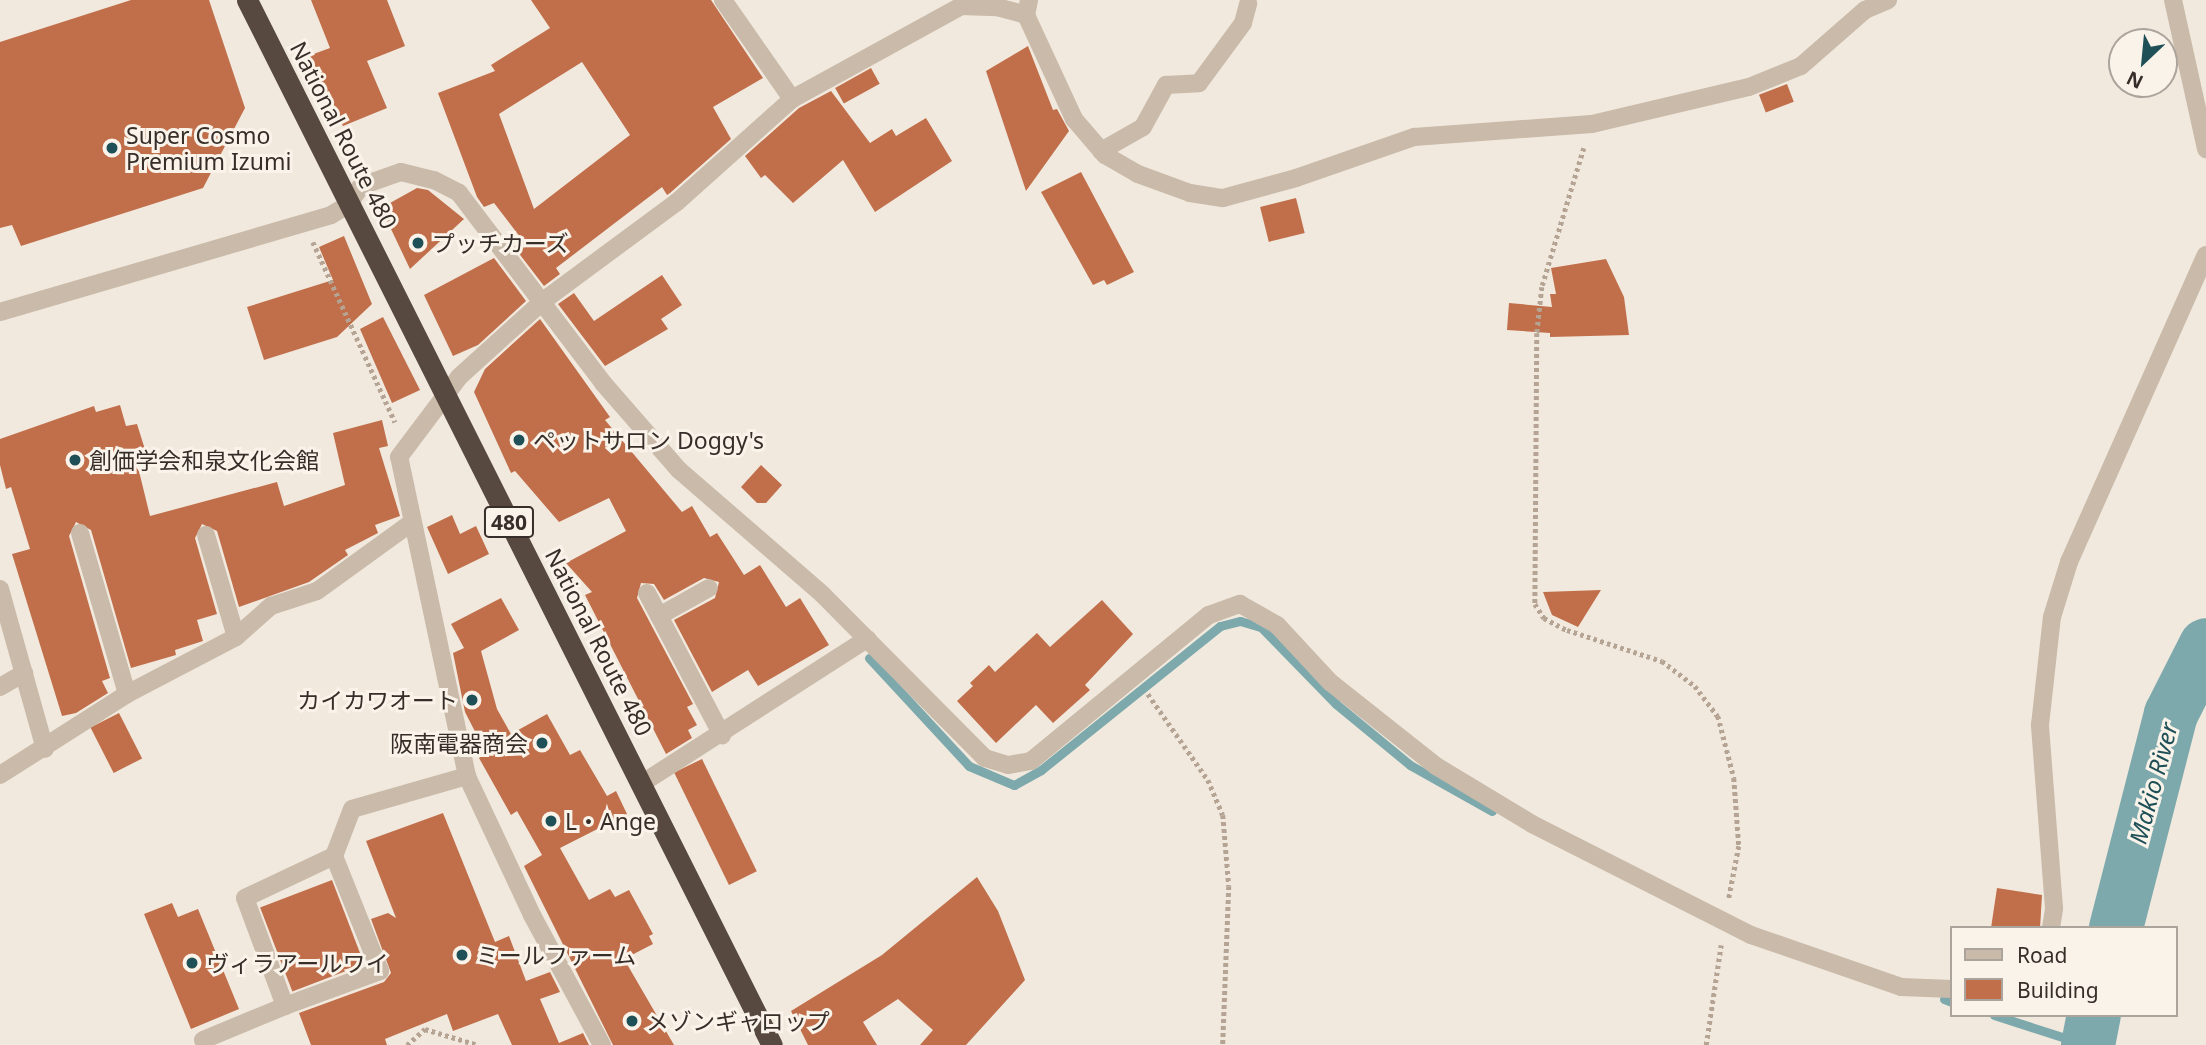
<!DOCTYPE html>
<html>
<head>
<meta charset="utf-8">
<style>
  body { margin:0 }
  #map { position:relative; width:2206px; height:1045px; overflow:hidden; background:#f1e9dd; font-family:"Noto Sans","Noto Sans JP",sans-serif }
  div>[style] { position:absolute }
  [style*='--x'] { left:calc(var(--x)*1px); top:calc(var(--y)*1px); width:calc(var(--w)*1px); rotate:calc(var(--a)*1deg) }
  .stream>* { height:9px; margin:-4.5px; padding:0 4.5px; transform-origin:4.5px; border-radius:4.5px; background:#7da9ad }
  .river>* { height:54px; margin:-27px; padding:0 27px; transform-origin:27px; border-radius:27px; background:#7da9ad }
  .building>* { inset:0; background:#c16f4b; transform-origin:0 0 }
  .path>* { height:4.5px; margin-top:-2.25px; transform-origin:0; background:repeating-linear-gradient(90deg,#b5a494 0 3.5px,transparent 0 7px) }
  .minor>* { height:18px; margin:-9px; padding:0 9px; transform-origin:9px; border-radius:9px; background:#c9baa9 }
  .highway>* { height:21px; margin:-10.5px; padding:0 10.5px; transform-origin:10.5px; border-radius:10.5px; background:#574940 }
  .dots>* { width:19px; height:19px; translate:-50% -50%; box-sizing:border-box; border:4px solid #f9f3ea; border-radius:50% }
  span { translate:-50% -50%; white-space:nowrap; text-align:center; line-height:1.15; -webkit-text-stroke:6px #f9f3ea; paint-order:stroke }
  .shield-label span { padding:2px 5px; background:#f9f3ea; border:2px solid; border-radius:5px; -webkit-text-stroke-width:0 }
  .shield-label { font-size:21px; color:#372e29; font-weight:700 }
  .poi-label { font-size:23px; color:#372e29 }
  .left { translate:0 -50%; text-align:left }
  .right { translate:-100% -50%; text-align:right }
  .street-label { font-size:23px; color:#372e29 }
  .water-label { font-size:24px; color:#205057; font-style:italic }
  .legend { position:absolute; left:1950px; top:926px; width:228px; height:91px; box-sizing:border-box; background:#f9f3ea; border:2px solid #aba49d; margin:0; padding:9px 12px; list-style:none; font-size:21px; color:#372e29 }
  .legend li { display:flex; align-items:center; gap:14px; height:35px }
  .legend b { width:35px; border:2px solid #aba49d }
  .north { position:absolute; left:2108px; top:28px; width:70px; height:70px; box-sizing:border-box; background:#f9f3ea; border:2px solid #aba49d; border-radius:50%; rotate:206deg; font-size:19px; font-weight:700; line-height:28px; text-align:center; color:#372e29 }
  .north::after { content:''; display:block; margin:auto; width:24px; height:32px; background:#205057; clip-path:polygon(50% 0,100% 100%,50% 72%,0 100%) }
</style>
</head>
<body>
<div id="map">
  <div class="stream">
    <div style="--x:869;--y:658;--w:147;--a:47.2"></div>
    <div style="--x:969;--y:766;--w:49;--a:22.9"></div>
    <div style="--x:1014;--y:785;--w:31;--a:-29"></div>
    <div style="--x:1041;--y:770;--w:230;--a:-38.8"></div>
    <div style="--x:1220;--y:626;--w:21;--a:-14"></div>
    <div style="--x:1240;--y:621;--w:22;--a:16"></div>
    <div style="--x:1261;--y:627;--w:107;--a:45.8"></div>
    <div style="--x:1336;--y:704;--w:96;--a:39.5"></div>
    <div style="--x:1410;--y:765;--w:94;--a:29.3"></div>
    <div style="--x:1944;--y:999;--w:9;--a:21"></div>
    <div style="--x:1994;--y:1015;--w:98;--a:17.9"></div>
  </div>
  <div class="river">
    <div style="--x:2116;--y:928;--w:221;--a:-75.6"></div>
    <div style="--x:2171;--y:714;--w:77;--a:-63.1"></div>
    <div style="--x:2088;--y:1045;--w:31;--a:-79"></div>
  </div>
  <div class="building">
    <div style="clip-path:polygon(131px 0,209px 0,245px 108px,203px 188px,21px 246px,12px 225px,0 228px,0 42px)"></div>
    <div style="clip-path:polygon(311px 0,387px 0,405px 46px,367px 61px,387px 108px,343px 126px,308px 56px,330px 48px)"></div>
    <div style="clip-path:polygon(evenodd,531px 0,711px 0,763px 78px,713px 107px,731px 139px,670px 193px,667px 195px,662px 187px,556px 268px,560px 274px,544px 286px,514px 247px,524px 242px,494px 203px,484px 207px,477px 197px,438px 93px,495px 71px,491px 65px,550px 28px,531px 0,582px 62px,630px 135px,534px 209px,499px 114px,582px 62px)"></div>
    <div style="clip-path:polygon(1028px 46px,1053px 110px,1057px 109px,1069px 131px,1026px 191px,986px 71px)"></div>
    <div style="left:871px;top:68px;width:18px;height:41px;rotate:61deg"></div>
    <div style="left:1787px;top:84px;width:19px;height:30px;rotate:69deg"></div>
    <div style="clip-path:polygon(831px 91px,870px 143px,892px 129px,896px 136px,926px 118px,952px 161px,875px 212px,843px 160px,793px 203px,765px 175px,761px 178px,745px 156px,799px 108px)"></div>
    <div style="clip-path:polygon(1081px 172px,1134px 272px,1107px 285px,1104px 280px,1093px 285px,1041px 192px)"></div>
    <div style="clip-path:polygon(417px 188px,428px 190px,464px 219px,410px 269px,381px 208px)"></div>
    <div style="left:1296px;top:198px;width:36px;height:37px;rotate:76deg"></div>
    <div style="clip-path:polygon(344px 236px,372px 304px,337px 337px,264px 360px,247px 307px,333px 280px,319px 247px)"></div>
    <div style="clip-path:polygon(494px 258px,526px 301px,478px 345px,453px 356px,424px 295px)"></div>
    <div style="clip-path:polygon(1606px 259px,1624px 297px,1629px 335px,1550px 337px,1550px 333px,1507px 330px,1509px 303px,1552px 307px,1550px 294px,1556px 294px,1551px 268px)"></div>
    <div style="clip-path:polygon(662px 275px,682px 305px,661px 319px,668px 329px,605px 366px,558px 304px,574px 293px,594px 321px)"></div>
    <div style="clip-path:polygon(383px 317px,420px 390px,392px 403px,360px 329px)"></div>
    <div style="clip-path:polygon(540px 319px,610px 417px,605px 420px,682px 512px,692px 506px,710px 537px,717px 533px,744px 575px,760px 565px,786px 607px,800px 598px,829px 645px,758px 686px,748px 670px,712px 692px,674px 620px,715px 598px,719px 582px,704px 578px,664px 600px,654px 584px,641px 583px,637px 598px,693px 704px,687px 707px,697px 725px,688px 730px,692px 738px,666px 754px,585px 595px,592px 592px,566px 563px,626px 531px,609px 498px,559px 522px,515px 471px,511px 473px,474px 392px,485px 369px)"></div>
    <div style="clip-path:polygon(120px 405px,126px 426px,137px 424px,148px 459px,137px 463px,150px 516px,277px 482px,284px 506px,345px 485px,333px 433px,382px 420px,388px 446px,379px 448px,400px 516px,375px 525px,378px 533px,345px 550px,348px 555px,309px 582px,239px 607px,217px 531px,202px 524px,195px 538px,217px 614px,197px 620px,203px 641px,175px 650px,176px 655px,131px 668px,91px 530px,76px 522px,69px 536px,110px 678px,102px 681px,108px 693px,76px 713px,62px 716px,12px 554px,30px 549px,11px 487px,6px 489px,0 465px,0 439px,94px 406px,96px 412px)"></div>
    <div style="clip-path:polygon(761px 465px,782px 485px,766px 503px,757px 503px,741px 487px)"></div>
    <div style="clip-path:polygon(452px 515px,460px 534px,476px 526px,489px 554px,448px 574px,427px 527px)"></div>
    <div style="clip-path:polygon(1601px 590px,1578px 627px,1552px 615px,1543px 592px)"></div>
    <div style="clip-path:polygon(501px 598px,519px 630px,481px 651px,497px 709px,511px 734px,547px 714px,570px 755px,580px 750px,607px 796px,616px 791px,627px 814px,560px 848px,589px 900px,610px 889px,615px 897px,629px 890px,653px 934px,649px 936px,653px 944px,624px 959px,674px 1045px,613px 1045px,524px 866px,542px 855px,517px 811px,511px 815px,479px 758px,486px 753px,465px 712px,453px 653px,464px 648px,451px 624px)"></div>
    <div style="clip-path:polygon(1102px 600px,1133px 634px,1085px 685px,1090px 690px,1053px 723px,1036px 705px,996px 743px,957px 701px,973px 686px,970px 683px,989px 665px,995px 672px,1037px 633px,1050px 647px)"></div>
    <div style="left:119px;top:713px;width:51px;height:32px;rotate:63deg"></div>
    <div style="left:702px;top:759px;width:125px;height:31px;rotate:64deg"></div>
    <div style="clip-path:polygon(443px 813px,495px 942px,509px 936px,526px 981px,550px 972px,560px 992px,540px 999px,559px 1043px,583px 1033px,589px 1045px,512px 1045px,498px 1014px,453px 1031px,447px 1014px,385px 1039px,387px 1045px,311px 1045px,299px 1013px,384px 982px,391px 973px,371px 919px,388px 913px,396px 918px,366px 841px)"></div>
    <div style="clip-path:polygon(977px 877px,998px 911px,1025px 980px,966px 1045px,920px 1045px,933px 1030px,898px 999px,863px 1022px,877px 1045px,808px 1045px,791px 1011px,882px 955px)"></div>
    <div style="left:332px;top:880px;width:90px;height:77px;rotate:69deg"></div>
    <div style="clip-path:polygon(1997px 888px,2042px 895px,2040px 928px,1991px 928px)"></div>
    <div style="clip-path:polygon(172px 903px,178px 917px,198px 909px,239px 1009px,191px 1029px,144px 914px)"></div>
  </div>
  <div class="path">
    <div style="--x:1584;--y:148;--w:145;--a:106.8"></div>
    <div style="--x:1542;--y:287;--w:46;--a:96.2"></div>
    <div style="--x:1537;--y:333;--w:271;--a:90.4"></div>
    <div style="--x:1535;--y:604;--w:17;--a:57"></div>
    <div style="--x:1544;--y:618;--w:26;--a:28"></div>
    <div style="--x:1567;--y:630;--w:100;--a:18.1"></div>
    <div style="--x:1662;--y:661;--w:41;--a:37.1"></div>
    <div style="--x:1695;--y:686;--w:38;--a:53"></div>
    <div style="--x:1718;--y:716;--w:64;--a:75.5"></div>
    <div style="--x:1734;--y:778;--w:68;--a:85.8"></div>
    <div style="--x:1739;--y:846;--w:53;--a:100.9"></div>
    <div style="--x:313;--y:242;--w:198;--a:65.5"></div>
    <div style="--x:1148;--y:694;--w:105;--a:55.1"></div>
    <div style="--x:1208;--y:780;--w:38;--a:67"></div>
    <div style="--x:1223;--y:815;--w:71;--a:85.2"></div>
    <div style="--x:1229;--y:886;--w:159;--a:92.2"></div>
    <div style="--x:407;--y:1045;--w:24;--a:-42"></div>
    <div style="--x:425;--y:1029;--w:55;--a:16.8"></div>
    <div style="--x:1706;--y:1045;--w:101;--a:-81.5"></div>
  </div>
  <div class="minor">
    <div style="--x:723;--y:0;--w:121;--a:55.1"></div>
    <div style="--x:1029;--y:0;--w:15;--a:101"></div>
    <div style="--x:1026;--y:15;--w:115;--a:65.2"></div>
    <div style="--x:1074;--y:119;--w:48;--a:49.3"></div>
    <div style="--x:1105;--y:155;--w:38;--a:30"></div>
    <div style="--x:1138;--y:174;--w:55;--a:20.1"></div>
    <div style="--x:1190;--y:193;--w:33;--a:9"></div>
    <div style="--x:1223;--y:198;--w:76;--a:-15.3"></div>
    <div style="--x:1296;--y:178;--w:125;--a:-19.2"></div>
    <div style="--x:1414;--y:137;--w:178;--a:-4.2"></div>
    <div style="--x:1592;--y:124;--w:161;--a:-13.3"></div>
    <div style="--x:1749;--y:87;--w:56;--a:-22"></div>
    <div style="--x:1801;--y:66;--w:85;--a:-41.2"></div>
    <div style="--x:1865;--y:10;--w:25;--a:-23"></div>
    <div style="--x:2173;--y:0;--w:153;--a:77.5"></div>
    <div style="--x:1101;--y:151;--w:48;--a:-29.7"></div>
    <div style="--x:1143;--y:127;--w:48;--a:-61.3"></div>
    <div style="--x:1166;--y:85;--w:33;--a:-3"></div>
    <div style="--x:1199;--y:83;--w:74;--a:-53.7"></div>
    <div style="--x:1243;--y:23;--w:20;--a:-75"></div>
    <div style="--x:0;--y:312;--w:345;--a:-16.3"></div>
    <div style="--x:331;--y:215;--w:21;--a:-31"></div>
    <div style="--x:349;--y:204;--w:22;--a:-56"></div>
    <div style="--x:361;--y:186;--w:42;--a:-19.3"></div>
    <div style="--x:401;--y:172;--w:34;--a:14"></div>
    <div style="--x:434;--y:180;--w:28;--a:27"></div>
    <div style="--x:459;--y:193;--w:238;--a:52.8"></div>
    <div style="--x:603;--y:383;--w:116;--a:48.9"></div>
    <div style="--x:679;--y:470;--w:189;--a:40.9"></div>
    <div style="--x:822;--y:594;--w:231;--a:45.2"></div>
    <div style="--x:985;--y:758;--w:24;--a:17"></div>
    <div style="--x:1008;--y:765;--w:23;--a:-10"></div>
    <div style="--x:1031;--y:761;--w:230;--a:-39.4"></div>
    <div style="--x:1209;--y:615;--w:33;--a:-20"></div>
    <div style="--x:1240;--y:604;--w:43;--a:29.6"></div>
    <div style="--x:1277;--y:625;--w:78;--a:47.1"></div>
    <div style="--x:1330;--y:682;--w:135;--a:38.4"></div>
    <div style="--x:1436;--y:766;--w:112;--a:31.1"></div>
    <div style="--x:1532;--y:824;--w:246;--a:26.9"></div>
    <div style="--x:1751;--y:935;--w:159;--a:19.1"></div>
    <div style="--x:1901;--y:987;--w:51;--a:2.2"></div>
    <div style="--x:80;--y:533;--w:168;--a:73.7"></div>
    <div style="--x:206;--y:535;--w:106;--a:73.6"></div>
    <div style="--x:0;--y:589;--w:166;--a:74.3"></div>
    <div style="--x:647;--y:593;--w:161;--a:62.2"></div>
    <div style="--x:659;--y:616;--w:57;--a:-29.2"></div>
    <div style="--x:0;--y:687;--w:28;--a:-30"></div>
    <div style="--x:0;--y:775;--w:151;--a:-32.5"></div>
    <div style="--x:127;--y:694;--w:123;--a:-27.6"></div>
    <div style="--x:236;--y:637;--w:47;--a:-41.5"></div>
    <div style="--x:271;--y:606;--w:48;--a:-18.1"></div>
    <div style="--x:317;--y:591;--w:116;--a:-35.9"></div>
    <div style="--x:641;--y:784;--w:269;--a:-32.7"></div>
    <div style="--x:334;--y:856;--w:124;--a:68.2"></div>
    <div style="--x:380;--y:971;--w:101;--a:159.8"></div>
    <div style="--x:285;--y:1006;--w:115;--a:-110.3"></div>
    <div style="--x:245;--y:898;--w:98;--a:-25.3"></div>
    <div style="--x:334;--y:856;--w:50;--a:-69"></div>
    <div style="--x:352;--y:809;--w:120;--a:-16"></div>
    <div style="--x:2051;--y:928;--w:20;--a:-81"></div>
    <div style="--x:2054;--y:908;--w:184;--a:-94.4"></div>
    <div style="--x:2040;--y:725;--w:109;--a:-83.7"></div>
    <div style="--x:2052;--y:617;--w:58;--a:-72.8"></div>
    <div style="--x:2069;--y:562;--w:336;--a:-66"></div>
    <div style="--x:203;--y:1040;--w:89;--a:-22.5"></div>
    <div style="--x:602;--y:1045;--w:148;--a:-118.3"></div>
    <div style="--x:532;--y:915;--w:153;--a:-115.1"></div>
    <div style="--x:467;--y:776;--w:326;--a:-102"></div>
    <div style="--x:399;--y:457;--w:100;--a:-53.1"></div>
    <div style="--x:459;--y:377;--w:113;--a:-42.1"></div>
    <div style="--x:543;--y:301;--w:167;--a:-36.5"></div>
    <div style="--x:677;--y:202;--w:154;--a:-41.8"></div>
    <div style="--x:792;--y:99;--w:193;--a:-28.8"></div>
    <div style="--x:961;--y:6;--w:36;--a:2"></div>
    <div style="--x:997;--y:7;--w:30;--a:15"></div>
  </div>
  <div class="highway">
    <div style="--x:247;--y:0;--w:1169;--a:63.33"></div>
  </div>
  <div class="dots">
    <div style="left:112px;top:148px;background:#205057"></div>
    <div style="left:418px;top:243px;background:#205057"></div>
    <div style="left:519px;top:440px;background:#205057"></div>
    <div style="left:75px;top:460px;background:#205057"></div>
    <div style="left:472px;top:700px;background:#205057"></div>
    <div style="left:542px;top:743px;background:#205057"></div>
    <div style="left:551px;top:821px;background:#205057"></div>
    <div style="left:462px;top:955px;background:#205057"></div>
    <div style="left:192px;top:963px;background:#205057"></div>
    <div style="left:632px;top:1021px;background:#205057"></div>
  </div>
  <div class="shield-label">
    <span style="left:509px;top:522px">480</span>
  </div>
  <div class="poi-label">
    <span class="left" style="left:126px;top:148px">Super Cosmo<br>Premium Izumi</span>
    <span class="left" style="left:432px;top:243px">プッチカーズ</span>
    <span class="left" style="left:533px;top:440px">ペットサロン Doggy's</span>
    <span class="left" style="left:89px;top:460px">創価学会和泉文化会館</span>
    <span class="right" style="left:458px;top:700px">カイカワオート</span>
    <span class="right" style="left:528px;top:743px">阪南電器商会</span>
    <span class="left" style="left:565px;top:821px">L・Ange</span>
    <span class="left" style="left:476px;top:955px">ミールファーム</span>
    <span class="left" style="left:206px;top:963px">ヴィラアールワイ</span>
    <span class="left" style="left:646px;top:1021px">メゾンギャロップ</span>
  </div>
  <div class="street-label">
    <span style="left:344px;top:135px;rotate:63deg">National Route 480</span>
    <span style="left:599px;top:642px;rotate:63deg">National Route 480</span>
  </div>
  <div class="water-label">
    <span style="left:2153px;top:783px;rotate:-75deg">Makio River</span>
  </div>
  <ul class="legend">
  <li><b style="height:9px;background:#c9baa9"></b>Road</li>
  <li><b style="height:19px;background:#c16f4b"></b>Building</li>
  </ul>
  <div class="north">N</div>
</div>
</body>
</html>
